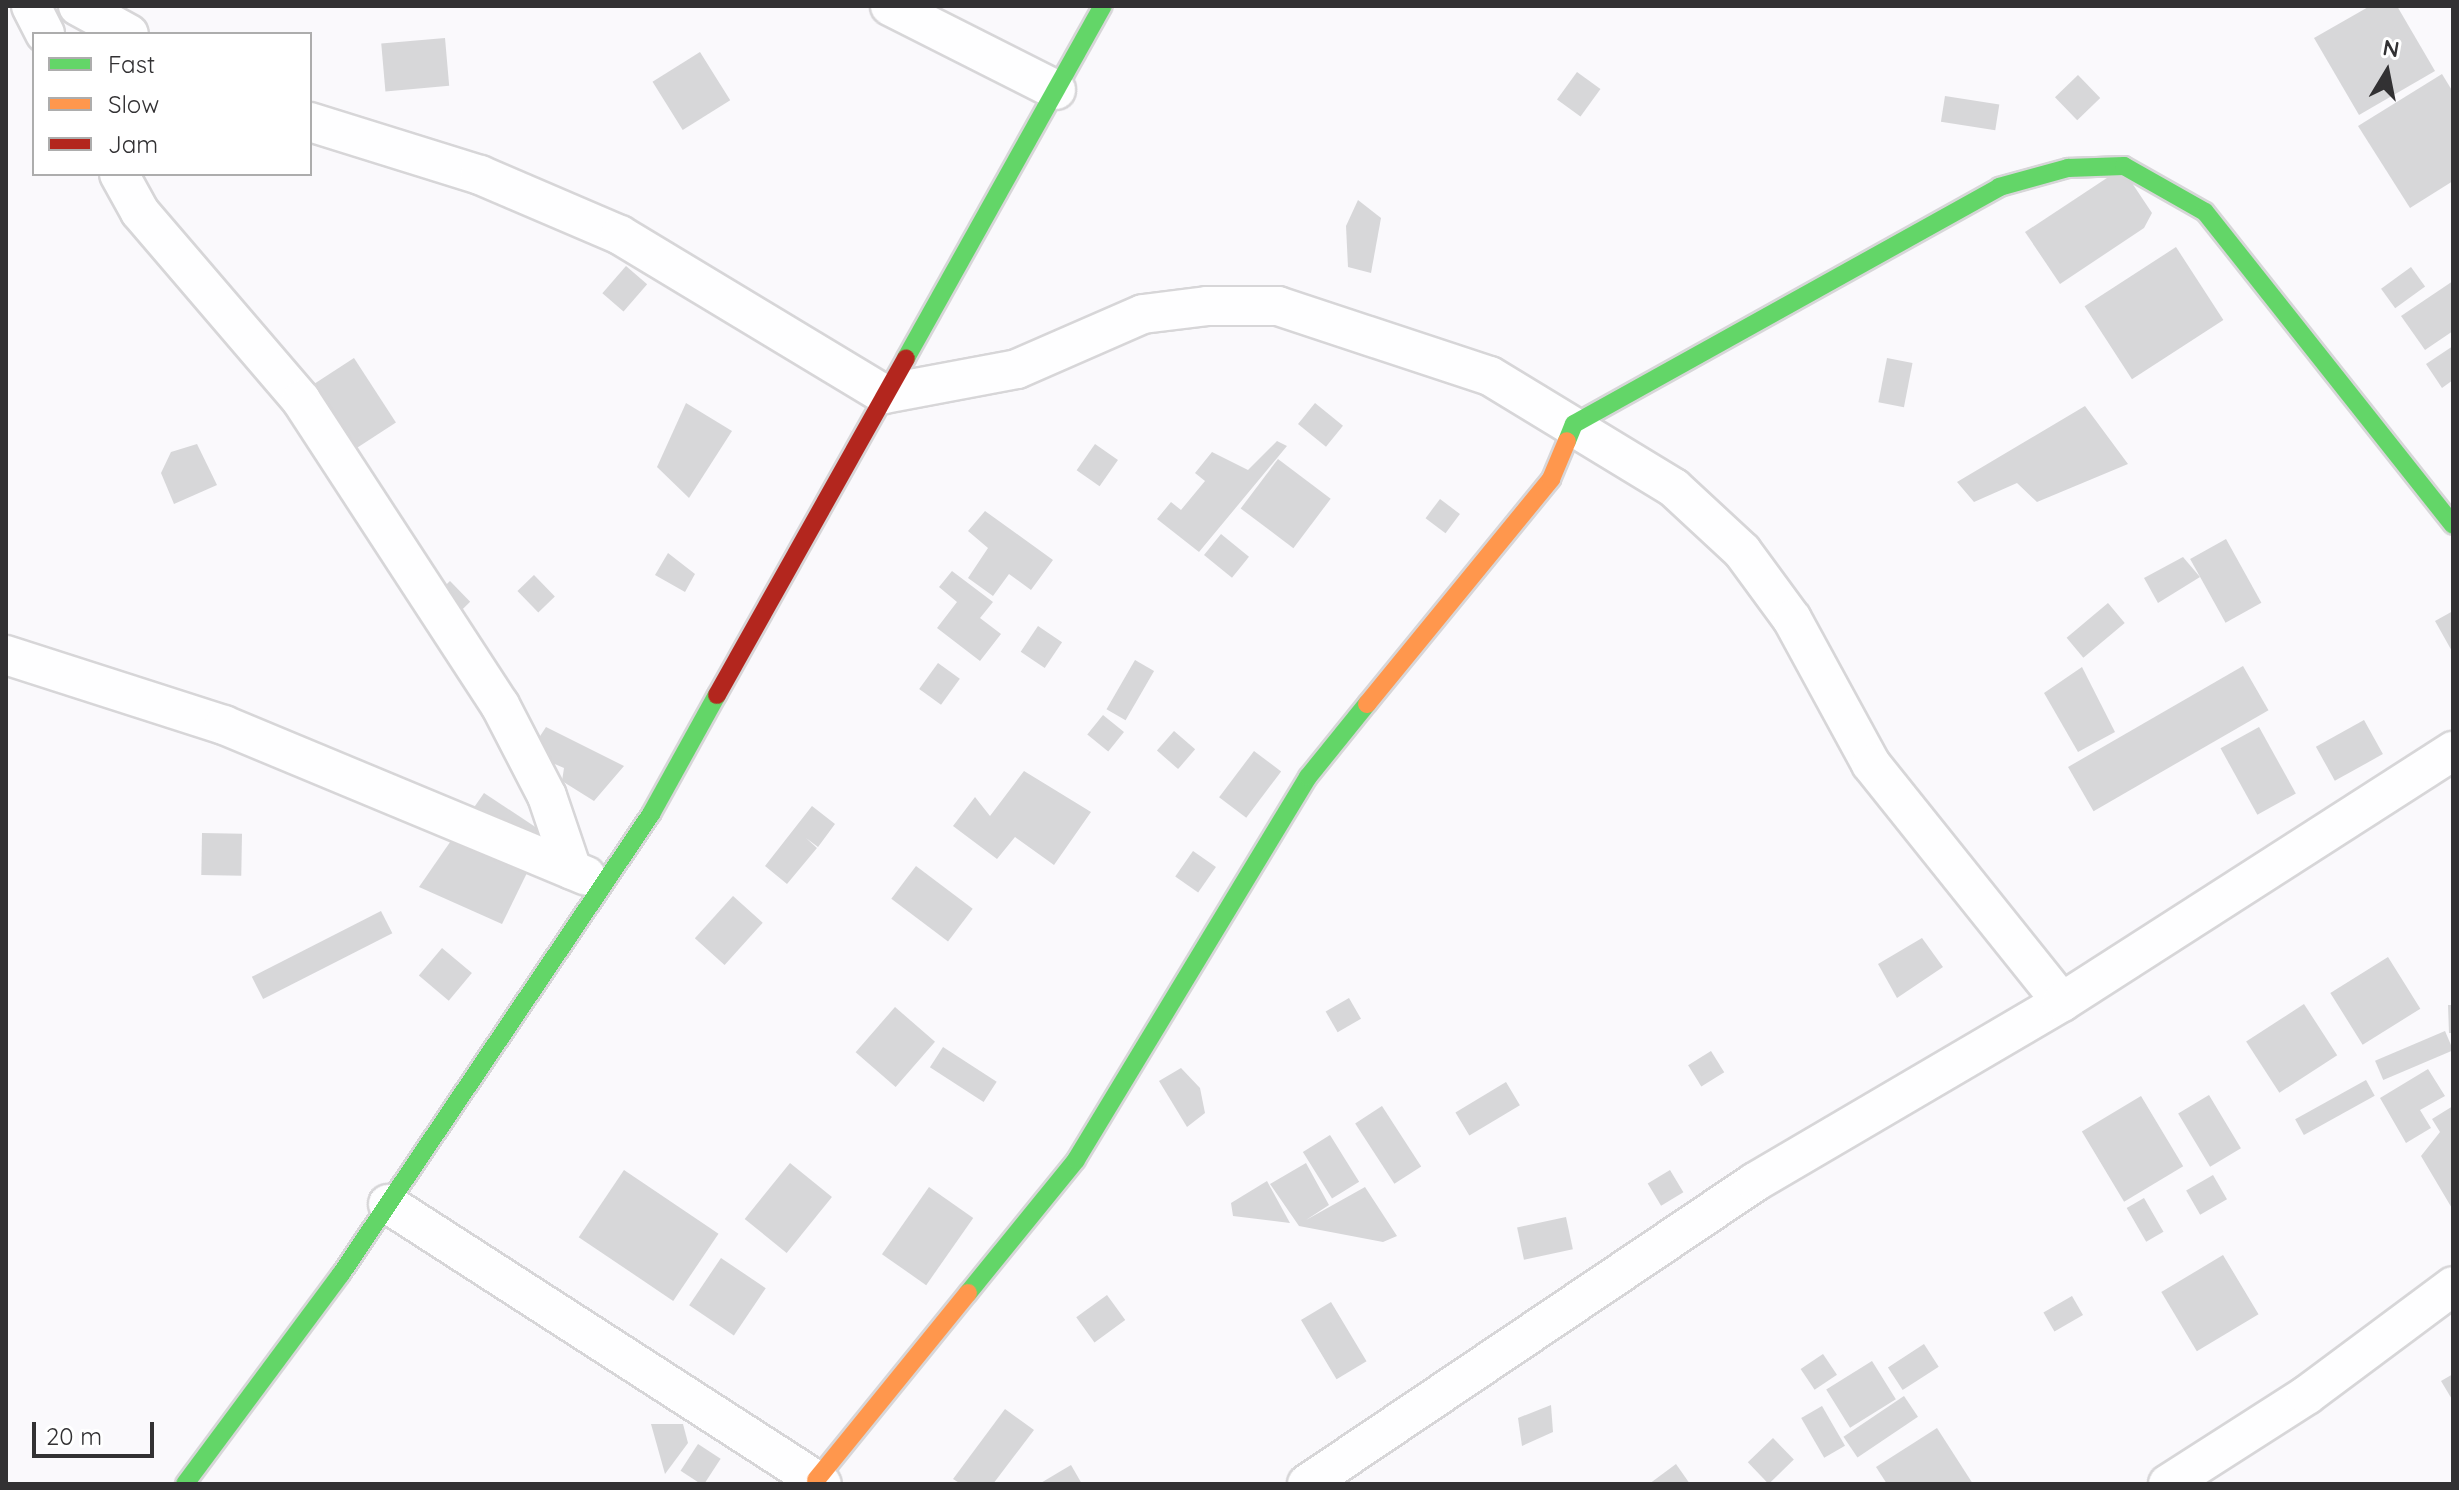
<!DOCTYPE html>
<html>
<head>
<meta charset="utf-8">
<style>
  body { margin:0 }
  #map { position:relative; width:2459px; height:1490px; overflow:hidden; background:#faf9fc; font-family:Quicksand,sans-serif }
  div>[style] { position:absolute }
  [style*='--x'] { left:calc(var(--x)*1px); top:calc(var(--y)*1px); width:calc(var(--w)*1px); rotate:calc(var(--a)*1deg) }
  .building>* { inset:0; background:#d7d7d9; transform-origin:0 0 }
  .roads { filter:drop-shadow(2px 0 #d7d6d8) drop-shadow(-2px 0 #d7d6d8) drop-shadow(0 2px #d7d6d8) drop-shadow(0 -2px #d7d6d8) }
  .street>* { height:38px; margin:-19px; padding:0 19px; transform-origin:19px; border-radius:19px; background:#fefeff }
  .fast>* { height:18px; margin:-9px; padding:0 9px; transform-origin:9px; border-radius:9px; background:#63d668 }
  .slow>* { height:18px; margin:-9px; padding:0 9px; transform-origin:9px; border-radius:9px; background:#ff974d }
  .jam>* { height:18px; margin:-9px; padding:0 9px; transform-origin:9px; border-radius:9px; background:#b3261e }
  span { translate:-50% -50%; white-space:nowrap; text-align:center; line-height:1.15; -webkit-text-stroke:7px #fff; paint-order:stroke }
  .frame { position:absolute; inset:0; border:8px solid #323133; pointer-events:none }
  .legend { position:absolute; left:32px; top:32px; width:280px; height:144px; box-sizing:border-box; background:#fff; border:2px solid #adadad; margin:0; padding:10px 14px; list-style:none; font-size:24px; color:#323133 }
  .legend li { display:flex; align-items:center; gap:16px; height:40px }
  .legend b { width:40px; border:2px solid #adadad }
  .north { position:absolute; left:2347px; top:32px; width:80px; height:80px; -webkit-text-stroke:6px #fff; paint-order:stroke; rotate:10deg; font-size:22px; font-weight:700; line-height:32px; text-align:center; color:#323133 }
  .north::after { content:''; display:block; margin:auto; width:28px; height:36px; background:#323133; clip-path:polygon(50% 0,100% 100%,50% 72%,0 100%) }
  .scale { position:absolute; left:32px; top:1422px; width:122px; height:36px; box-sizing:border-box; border:4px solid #323133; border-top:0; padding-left:10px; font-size:24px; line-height:28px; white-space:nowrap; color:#323133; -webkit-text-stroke:6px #fff; paint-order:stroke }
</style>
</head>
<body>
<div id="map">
  <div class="building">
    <div style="clip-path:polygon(2370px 6px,2397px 6px,2435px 71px,2359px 115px,2314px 38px)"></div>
    <div style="left:445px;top:38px;width:48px;height:64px;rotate:85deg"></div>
    <div style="left:700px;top:52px;width:57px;height:56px;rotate:58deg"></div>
    <div style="left:1577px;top:72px;width:29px;height:34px;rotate:36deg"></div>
    <div style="clip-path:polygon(2442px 74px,2453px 92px,2453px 181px,2410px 208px,2358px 126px)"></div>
    <div style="left:2078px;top:75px;width:32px;height:32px;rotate:46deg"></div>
    <div style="left:1945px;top:96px;width:55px;height:26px;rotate:9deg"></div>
    <div style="clip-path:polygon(2122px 168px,2152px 213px,2144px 228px,2060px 284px,2025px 232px)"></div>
    <div style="clip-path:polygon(1358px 200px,1381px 218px,1371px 273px,1348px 267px,1346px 226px)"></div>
    <div style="left:2176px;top:247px;width:87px;height:109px;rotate:57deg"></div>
    <div style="left:626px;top:266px;width:28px;height:36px;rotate:41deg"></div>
    <div style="left:2411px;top:267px;width:24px;height:37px;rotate:54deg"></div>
    <div style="clip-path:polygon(2453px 281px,2453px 331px,2425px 350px,2401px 316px)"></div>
    <div style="clip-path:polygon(2453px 346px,2453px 380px,2442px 388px,2426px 364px)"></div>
    <div style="left:354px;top:358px;width:77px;height:55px;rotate:57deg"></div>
    <div style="left:1887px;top:358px;width:26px;height:45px;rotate:11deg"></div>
    <div style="clip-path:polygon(686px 403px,732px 431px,689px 498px,657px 467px)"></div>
    <div style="left:1315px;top:403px;width:36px;height:27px;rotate:39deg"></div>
    <div style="clip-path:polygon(2085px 406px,2128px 464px,2037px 502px,2017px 483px,1974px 502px,1957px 482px)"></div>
    <div style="clip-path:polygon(1277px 441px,1287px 446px,1199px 552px,1157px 519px,1171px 502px,1181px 510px,1205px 481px,1195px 473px,1212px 452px,1248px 470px)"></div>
    <div style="clip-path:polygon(197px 444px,217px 485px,174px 504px,161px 473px,171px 452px)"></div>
    <div style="left:1095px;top:444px;width:28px;height:32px;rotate:35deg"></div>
    <div style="left:1278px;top:459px;width:66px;height:62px;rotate:37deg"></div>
    <div style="left:1440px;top:499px;width:25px;height:24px;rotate:37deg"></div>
    <div style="clip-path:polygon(985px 511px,1053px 560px,1031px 590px,1009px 574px,993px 596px,968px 578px,988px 548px,968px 531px)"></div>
    <div style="left:1221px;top:534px;width:36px;height:27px;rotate:39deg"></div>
    <div style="left:2226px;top:539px;width:73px;height:41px;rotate:61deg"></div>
    <div style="clip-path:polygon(668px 553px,695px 574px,685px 592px,655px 575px)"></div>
    <div style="clip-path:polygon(2183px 557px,2200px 577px,2158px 603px,2144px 578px)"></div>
    <div style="clip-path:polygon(952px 571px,993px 602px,980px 618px,1001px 634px,980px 661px,937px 628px,957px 602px,939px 587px)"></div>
    <div style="left:534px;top:575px;width:30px;height:23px;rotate:46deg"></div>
    <div style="left:450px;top:581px;width:29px;height:22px;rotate:46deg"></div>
    <div style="left:2108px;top:603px;width:26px;height:54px;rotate:50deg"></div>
    <div style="clip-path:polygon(2453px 611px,2453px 653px,2435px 621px)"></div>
    <div style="left:1038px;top:626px;width:29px;height:31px;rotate:34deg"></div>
    <div style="left:1135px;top:660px;width:22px;height:57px;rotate:30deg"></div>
    <div style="left:938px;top:663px;width:27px;height:32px;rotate:36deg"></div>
    <div style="left:2243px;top:666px;width:51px;height:202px;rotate:60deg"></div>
    <div style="clip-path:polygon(2082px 667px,2115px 732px,2078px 752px,2044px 693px)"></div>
    <div style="left:1103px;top:715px;width:27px;height:25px;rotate:39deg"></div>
    <div style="left:2364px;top:720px;width:39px;height:55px;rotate:61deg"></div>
    <div style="clip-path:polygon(546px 727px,624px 766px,594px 801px,562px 781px,564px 768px,529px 753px)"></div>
    <div style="left:2259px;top:727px;width:76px;height:44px;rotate:61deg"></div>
    <div style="left:1174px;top:731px;width:28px;height:26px;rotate:41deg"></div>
    <div style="left:1254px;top:751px;width:34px;height:58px;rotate:37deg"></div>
    <div style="clip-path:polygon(1024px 771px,1091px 812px,1054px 865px,1015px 837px,997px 859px,953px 826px,975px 797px,990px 816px)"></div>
    <div style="clip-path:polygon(484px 793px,546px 834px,502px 924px,419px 887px)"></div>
    <div style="clip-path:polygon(812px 806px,835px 824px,818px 847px,806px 838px,817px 848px,787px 884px,765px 866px)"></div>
    <div style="left:202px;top:833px;width:40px;height:42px;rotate:1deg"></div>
    <div style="left:1193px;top:851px;width:28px;height:31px;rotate:35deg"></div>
    <div style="left:916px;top:866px;width:71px;height:41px;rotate:37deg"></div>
    <div style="left:733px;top:896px;width:40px;height:57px;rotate:42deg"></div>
    <div style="left:381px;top:911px;width:25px;height:145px;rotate:63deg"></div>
    <div style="clip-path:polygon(1922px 938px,1943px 967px,1897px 998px,1878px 964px)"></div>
    <div style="left:442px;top:948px;width:39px;height:36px;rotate:40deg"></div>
    <div style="left:2388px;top:957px;width:61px;height:68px;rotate:58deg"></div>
    <div style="left:1349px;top:998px;width:24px;height:27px;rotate:60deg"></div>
    <div style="left:2304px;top:1004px;width:61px;height:69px;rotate:57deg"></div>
    <div style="clip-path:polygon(2448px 1005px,2453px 1005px,2453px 1033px,2449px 1033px)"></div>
    <div style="left:895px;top:1007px;width:53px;height:60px;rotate:41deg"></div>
    <div style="left:2445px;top:1031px;width:21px;height:76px;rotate:67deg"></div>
    <div style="left:943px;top:1047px;width:64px;height:24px;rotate:33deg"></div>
    <div style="left:1711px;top:1051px;width:25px;height:27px;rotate:58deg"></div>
    <div style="clip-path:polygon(1181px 1068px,1200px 1088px,1205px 1113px,1187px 1127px,1159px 1081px)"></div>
    <div style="clip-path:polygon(2428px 1069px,2445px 1096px,2420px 1110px,2431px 1128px,2406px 1143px,2380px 1098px)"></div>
    <div style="left:2366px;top:1080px;width:18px;height:81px;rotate:61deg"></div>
    <div style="left:1506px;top:1082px;width:27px;height:59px;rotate:59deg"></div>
    <div style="left:2209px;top:1095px;width:62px;height:36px;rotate:59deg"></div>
    <div style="left:2141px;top:1096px;width:82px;height:69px;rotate:59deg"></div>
    <div style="left:1382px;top:1106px;width:72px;height:32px;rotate:57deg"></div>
    <div style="clip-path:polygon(2453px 1106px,2453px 1210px,2421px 1156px,2440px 1132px,2432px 1119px)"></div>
    <div style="left:1330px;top:1135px;width:55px;height:32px;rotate:58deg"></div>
    <div style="left:790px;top:1163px;width:54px;height:72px;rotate:39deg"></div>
    <div style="clip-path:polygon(1306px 1163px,1329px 1205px,1306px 1220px,1365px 1187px,1397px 1236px,1383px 1242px,1299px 1226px,1270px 1184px)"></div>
    <div style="left:624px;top:1170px;width:114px;height:81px;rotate:34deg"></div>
    <div style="left:1670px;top:1170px;width:26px;height:26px;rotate:59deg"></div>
    <div style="left:2213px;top:1175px;width:28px;height:31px;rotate:60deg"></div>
    <div style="clip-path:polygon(1267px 1181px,1290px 1223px,1233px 1216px,1231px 1203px)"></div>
    <div style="left:929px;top:1187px;width:54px;height:82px;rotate:35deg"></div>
    <div style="left:2144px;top:1198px;width:39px;height:20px;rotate:60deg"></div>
    <div style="left:1566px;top:1217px;width:33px;height:50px;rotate:78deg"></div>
    <div style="left:2223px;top:1255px;width:69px;height:72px;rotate:59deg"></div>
    <div style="left:721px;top:1258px;width:54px;height:57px;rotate:34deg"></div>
    <div style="left:1107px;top:1295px;width:31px;height:38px;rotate:54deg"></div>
    <div style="left:2072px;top:1296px;width:22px;height:33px;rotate:60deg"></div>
    <div style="left:1331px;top:1302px;width:69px;height:35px;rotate:59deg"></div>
    <div style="left:1924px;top:1344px;width:27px;height:43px;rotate:57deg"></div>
    <div style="left:1823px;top:1354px;width:25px;height:27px;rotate:56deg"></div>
    <div style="left:1872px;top:1361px;width:45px;height:54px;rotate:58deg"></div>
    <div style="clip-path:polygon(2453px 1374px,2453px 1401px,2441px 1381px)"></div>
    <div style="left:1904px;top:1396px;width:25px;height:73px;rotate:56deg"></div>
    <div style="clip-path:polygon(1551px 1405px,1553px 1432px,1522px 1446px,1518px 1418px)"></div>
    <div style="left:1822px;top:1406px;width:46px;height:24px;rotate:60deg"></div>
    <div style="clip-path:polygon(1005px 1409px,1034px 1430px,993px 1484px,961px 1484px,953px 1479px)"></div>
    <div style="clip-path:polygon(651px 1424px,683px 1424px,688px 1443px,665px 1474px)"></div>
    <div style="clip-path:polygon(1937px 1428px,1973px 1484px,1887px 1484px,1876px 1467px)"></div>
    <div style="left:1773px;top:1438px;width:30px;height:35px;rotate:46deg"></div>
    <div style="left:698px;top:1444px;width:27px;height:32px;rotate:33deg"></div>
    <div style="clip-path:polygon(1676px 1464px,1690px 1484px,1649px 1484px)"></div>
    <div style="clip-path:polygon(1071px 1465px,1082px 1484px,1039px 1484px)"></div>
  </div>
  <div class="roads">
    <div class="street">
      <div style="--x:31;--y:6;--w:31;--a:63"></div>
      <div style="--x:78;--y:6;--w:58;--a:28.8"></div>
      <div style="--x:890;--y:6;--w:186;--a:26.8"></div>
      <div style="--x:310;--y:122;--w:178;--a:17.3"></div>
      <div style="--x:480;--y:175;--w:152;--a:23.2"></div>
      <div style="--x:620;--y:235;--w:308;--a:31.1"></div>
      <div style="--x:884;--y:394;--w:135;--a:-10.6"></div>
      <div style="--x:1017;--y:369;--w:137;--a:-23.6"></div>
      <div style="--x:1143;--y:314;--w:64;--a:-7.1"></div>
      <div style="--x:1207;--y:306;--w:71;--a:0"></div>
      <div style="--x:1278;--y:306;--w:223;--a:18.3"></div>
      <div style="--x:1490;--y:376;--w:215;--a:31.3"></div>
      <div style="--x:1674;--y:488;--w:93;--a:42.8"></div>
      <div style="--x:1742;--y:551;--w:84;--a:53.7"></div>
      <div style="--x:1792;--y:619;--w:165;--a:61.4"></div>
      <div style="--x:1871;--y:764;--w:305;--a:51.3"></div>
      <div style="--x:119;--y:174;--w:43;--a:61.1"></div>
      <div style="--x:140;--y:212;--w:248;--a:49.4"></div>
      <div style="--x:301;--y:400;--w:364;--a:56.9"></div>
      <div style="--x:500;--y:705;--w:102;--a:62.7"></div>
      <div style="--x:547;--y:796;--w:78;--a:71.3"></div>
      <div style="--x:6;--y:655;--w:229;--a:17.8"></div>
      <div style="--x:224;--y:725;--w:392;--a:22.6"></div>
      <div style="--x:388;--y:1204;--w:516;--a:32.83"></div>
      <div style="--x:1307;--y:1484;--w:540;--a:-33.98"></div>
      <div style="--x:1755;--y:1182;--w:356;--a:-30.4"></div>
      <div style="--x:2062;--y:1002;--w:465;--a:-32.7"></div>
      <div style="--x:2168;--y:1484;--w:165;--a:-32.6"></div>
      <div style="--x:2307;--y:1395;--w:182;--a:-36.7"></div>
    </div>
    <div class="fast">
      <div style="--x:906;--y:358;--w:403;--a:-60.8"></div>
      <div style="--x:1567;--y:441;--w:18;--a:-68"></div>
      <div style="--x:1574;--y:424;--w:487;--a:-29.1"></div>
      <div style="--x:1999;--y:187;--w:72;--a:-15.4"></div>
      <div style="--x:2068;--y:168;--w:56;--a:-2"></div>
      <div style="--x:2124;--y:166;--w:93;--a:29.6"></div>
      <div style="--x:2205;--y:212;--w:399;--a:51.6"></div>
      <div style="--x:968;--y:1293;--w:171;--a:-50.9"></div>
      <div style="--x:1076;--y:1160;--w:448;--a:-58.8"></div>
      <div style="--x:1308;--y:777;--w:94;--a:-51.1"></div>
      <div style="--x:185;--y:1484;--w:262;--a:-53.4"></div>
      <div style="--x:341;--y:1274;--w:555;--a:-56.02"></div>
      <div style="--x:651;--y:814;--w:136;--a:-61"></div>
    </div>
    <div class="slow">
      <div style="--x:1367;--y:704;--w:291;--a:-50.7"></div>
      <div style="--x:1551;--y:479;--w:41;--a:-67.2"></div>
      <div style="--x:816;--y:1480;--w:241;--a:-50.9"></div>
    </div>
    <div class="jam">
      <div style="--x:717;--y:695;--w:386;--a:-60.7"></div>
    </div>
  </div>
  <div class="frame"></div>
  <ul class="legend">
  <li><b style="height:10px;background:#63d668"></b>Fast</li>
  <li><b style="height:10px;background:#ff974d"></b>Slow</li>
  <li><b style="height:10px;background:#b3261e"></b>Jam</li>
  </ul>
  <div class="north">N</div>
  <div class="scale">20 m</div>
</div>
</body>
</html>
